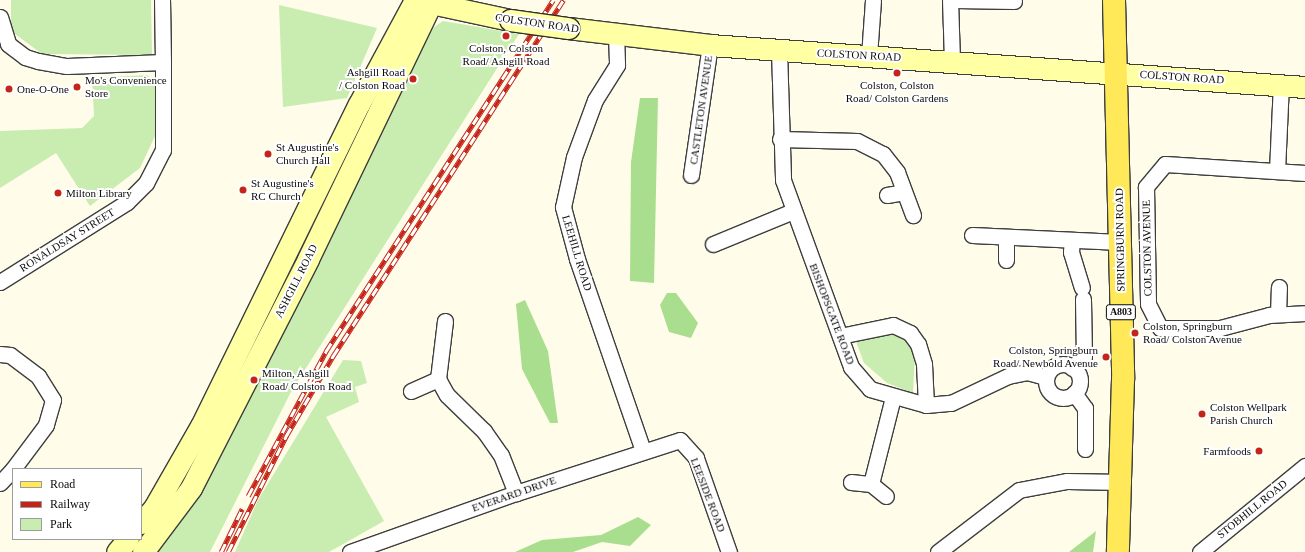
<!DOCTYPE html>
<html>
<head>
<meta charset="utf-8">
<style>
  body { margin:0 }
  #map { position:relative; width:1305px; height:552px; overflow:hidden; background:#fffde9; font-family:"Times New Roman",serif }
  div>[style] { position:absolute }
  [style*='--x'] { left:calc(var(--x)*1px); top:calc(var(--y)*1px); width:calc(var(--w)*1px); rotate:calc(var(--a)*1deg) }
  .green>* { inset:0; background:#c9ecb0 }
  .forest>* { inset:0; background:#a9de8e }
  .roads { filter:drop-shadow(1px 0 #3e3e3e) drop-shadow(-1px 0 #3e3e3e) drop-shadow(0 1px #3e3e3e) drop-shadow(0 -1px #3e3e3e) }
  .street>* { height:15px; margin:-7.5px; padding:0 7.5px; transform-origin:7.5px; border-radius:7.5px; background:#fff }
  .street>.ring { margin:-7.5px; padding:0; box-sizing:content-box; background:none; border:15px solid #fff; border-radius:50% }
  .secondary>* { height:21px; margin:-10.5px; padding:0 10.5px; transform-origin:10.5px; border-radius:10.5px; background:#ffffa4 }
  .primary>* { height:22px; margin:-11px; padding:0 11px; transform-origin:11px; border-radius:11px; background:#ffe959 }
  .rail>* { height:4.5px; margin-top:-2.25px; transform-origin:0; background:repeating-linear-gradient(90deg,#fff 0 9px,#c52419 0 18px); box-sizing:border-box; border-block:1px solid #c52419 }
  .bridges { filter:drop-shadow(1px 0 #2d2d2d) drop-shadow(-1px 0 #2d2d2d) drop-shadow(0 1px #2d2d2d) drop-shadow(0 -1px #2d2d2d) }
  .secondary-bridge>* { height:21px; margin:-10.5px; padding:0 10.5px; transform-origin:10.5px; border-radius:10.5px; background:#ffffa4 }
  .dots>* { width:11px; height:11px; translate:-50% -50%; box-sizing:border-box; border:2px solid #fff; border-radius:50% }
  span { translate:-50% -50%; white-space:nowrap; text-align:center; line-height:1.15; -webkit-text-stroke:4px #fff; paint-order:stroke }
  .shield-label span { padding:1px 3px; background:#fff; border:1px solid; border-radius:3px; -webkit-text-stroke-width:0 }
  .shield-label { font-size:10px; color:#0b0b0b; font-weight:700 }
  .street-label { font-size:11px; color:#0b0b0b }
  .poi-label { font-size:11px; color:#0b0b0b }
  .right { translate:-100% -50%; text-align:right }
  .left { translate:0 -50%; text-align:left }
  .legend { position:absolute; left:12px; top:468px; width:130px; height:72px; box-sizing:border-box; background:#fff; border:1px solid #9d9d9d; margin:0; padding:5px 7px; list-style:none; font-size:12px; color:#0b0b0b }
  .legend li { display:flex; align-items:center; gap:8px; height:20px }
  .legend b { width:20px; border:1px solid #9d9d9d }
</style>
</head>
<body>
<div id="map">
  <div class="green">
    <div style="clip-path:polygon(11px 0,151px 0,152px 55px,42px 54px,11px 31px)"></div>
    <div style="clip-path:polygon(279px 5px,377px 28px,347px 98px,283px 107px)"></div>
    <div style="clip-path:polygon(443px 21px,519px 34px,292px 390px,210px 552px,157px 552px,198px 486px,406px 76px,434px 27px)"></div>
    <div style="clip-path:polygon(147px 75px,157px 83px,157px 110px,155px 136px,140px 168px,90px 206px,56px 153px,0 188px,0 131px,82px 128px,94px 116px,92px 78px)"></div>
    <div style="clip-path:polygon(889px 332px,905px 339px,915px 354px,913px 393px,887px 383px,864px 363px,855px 339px)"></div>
    <div style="clip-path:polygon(343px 360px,361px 361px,367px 383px,355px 387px,359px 402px,326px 417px,384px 521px,329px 552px,235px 552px,258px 500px)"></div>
  </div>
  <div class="forest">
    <div style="clip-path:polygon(640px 98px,658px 98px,654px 283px,630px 281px,631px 162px)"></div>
    <div style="clip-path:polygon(667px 293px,676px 293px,698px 323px,691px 338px,669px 332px,660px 305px)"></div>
    <div style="clip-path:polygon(525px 300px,548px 351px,558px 423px,550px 423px,522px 369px,516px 304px)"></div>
    <div style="clip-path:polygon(638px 517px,651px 525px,630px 546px,602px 542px,573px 552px,515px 552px,542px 540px,601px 535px)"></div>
    <div style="clip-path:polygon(1096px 531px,1093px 552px,1069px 552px)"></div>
  </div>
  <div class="roads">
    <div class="street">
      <div style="--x:950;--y:0;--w:61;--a:88.1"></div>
      <div style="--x:955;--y:0;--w:59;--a:1"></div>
      <div style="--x:0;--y:17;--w:28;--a:73"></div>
      <div style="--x:8;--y:44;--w:21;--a:37"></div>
      <div style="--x:25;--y:57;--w:14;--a:17"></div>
      <div style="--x:38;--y:61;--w:29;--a:10"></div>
      <div style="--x:67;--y:66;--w:96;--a:-2.4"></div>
      <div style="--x:163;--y:62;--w:62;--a:-90.9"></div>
      <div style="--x:616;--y:34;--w:31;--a:88"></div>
      <div style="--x:617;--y:65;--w:41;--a:122.2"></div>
      <div style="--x:595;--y:100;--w:61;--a:110.2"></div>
      <div style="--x:574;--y:157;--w:51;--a:102.4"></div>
      <div style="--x:563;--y:207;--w:54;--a:74.9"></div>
      <div style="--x:577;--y:259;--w:203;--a:71"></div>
      <div style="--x:779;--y:50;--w:130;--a:88.2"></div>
      <div style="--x:783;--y:180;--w:199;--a:70"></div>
      <div style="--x:851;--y:367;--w:29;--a:49"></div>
      <div style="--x:870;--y:389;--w:58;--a:15.9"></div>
      <div style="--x:926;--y:405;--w:25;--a:-5"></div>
      <div style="--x:951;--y:403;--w:63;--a:-25.3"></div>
      <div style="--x:1008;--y:376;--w:19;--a:-12"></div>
      <div style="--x:1027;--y:372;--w:20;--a:15"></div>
      <div style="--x:869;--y:56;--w:56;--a:-85.9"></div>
      <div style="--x:780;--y:139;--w:77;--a:1.5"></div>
      <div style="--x:857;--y:141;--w:29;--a:27"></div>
      <div style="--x:883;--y:154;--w:23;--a:52"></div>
      <div style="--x:897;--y:172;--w:46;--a:69.6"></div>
      <div style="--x:1277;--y:171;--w:87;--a:-87.4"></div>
      <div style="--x:1305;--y:173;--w:140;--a:-176.3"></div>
      <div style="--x:1165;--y:164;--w:30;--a:130"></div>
      <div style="--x:1146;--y:187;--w:117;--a:89"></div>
      <div style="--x:1148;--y:304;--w:27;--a:63"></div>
      <div style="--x:1160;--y:328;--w:60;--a:0"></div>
      <div style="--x:1220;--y:328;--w:51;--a:-14.9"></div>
      <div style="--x:1269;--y:315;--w:36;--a:-3"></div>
      <div style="--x:691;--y:175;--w:131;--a:-81.7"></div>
      <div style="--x:887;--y:195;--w:17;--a:-10"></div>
      <div style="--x:972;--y:235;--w:148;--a:2.7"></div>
      <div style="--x:1072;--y:240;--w:12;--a:95"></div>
      <div style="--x:1071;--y:252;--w:37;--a:73"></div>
      <div style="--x:713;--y:244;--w:87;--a:-22.4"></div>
      <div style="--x:1006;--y:260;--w:23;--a:-90"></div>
      <div style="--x:0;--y:282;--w:150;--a:-32.2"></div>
      <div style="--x:127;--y:202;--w:27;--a:-45"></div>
      <div style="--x:146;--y:183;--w:37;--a:-63"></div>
      <div style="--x:163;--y:150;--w:88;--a:-90"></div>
      <div style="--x:1278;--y:314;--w:27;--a:-88"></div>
      <div style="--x:445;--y:321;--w:58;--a:96.9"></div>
      <div style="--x:438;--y:379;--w:18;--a:61"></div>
      <div style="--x:447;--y:395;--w:52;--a:44.2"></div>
      <div style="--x:484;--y:431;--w:29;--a:55"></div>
      <div style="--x:501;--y:455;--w:41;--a:68.5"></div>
      <div style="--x:840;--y:336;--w:54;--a:-11.7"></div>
      <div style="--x:893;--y:325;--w:19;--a:25"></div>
      <div style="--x:910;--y:333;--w:14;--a:54"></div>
      <div style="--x:918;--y:344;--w:21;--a:73"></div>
      <div style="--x:924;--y:364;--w:41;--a:87.2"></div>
      <div style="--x:0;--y:354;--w:10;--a:6"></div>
      <div style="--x:10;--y:355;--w:35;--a:37"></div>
      <div style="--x:38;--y:376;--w:28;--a:58"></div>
      <div style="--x:53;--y:400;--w:26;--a:106"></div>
      <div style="--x:46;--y:425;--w:55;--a:126.9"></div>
      <div class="ring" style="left:1046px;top:364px;width:19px;height:19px"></div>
      <div style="--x:1072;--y:368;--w:16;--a:-43"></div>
      <div style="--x:1084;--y:357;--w:58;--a:-91"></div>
      <div style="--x:411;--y:391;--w:30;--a:-24"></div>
      <div style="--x:1074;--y:393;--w:19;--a:54"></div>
      <div style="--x:1085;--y:408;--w:41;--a:90"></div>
      <div style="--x:851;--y:482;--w:20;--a:6"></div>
      <div style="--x:871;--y:484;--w:19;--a:39"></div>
      <div style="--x:0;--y:483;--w:19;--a:-47"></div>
      <div style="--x:871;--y:484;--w:90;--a:-75.8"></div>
      <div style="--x:350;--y:552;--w:176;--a:-19.6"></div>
      <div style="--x:516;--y:493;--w:172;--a:-17.9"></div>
      <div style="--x:680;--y:440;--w:24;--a:48"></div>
      <div style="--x:696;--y:458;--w:100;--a:70.7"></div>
      <div style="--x:938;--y:552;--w:102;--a:-37.4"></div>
      <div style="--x:1019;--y:490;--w:49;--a:-10.6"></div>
      <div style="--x:1067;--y:481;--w:56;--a:1"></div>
      <div style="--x:1200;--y:552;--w:136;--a:-39.3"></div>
    </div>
    <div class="secondary">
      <div style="--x:417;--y:0;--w:95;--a:12.1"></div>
      <div style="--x:568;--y:28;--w:143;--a:6.8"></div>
      <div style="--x:710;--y:45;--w:596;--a:4.04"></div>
      <div style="--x:141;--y:523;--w:20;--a:-49"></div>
      <div style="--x:154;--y:508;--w:95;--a:-60.2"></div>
      <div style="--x:201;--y:426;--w:359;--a:-63.9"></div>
      <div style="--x:359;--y:104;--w:118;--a:-61.7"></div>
      <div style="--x:117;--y:552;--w:17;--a:-50"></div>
      <div style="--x:143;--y:552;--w:80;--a:-53.1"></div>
      <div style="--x:191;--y:488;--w:257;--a:-62.9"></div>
      <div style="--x:308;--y:259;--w:282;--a:-64.3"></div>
    </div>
    <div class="primary">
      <div style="--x:1114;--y:0;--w:379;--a:88.6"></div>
      <div style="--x:1123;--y:379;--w:173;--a:91.7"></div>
    </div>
  </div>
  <div class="rail">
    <div style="--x:248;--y:496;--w:165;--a:-61.7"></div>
    <div style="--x:326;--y:351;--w:418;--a:-57.1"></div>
    <div style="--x:221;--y:552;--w:48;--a:-64"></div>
    <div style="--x:228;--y:552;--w:130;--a:-63.4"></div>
    <div style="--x:286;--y:436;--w:93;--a:-59.6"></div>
    <div style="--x:333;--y:356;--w:424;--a:-57.1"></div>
  </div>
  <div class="bridges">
    <div class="secondary-bridge">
      <div style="--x:510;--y:20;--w:59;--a:7.9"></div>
    </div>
  </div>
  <div class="dots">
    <div style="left:506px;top:36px;background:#c52419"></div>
    <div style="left:897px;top:73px;background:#c52419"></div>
    <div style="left:413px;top:79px;background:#c52419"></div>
    <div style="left:77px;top:87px;background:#c52419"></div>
    <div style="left:9px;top:89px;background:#c52419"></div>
    <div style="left:268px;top:154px;background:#c52419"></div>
    <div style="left:243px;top:190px;background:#c52419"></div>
    <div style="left:58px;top:193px;background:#c52419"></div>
    <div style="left:1135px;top:333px;background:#c52419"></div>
    <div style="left:1106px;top:357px;background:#c52419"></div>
    <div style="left:254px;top:380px;background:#c52419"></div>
    <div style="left:1202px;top:414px;background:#c52419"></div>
    <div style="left:1259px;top:451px;background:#c52419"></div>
  </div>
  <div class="shield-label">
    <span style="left:1121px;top:312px">A803</span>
  </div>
  <div class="street-label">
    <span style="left:537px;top:23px;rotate:8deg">COLSTON ROAD</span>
    <span style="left:859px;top:55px;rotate:3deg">COLSTON ROAD</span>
    <span style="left:1182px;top:77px;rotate:4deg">COLSTON ROAD</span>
    <span style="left:701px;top:110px;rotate:-82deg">CASTLETON AVENUE</span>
    <span style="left:67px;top:240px;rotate:-32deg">RONALDSAY STREET</span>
    <span style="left:1120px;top:240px;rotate:-91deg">SPRINGBURN ROAD</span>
    <span style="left:1147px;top:248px;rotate:-91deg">COLSTON AVENUE</span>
    <span style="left:577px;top:253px;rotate:73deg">LEEHILL ROAD</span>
    <span style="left:296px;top:281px;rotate:-63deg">ASHGILL ROAD</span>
    <span style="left:832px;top:314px;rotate:69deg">BISHOPSGATE ROAD</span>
    <span style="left:514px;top:494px;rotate:-19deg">EVERARD DRIVE</span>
    <span style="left:708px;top:495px;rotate:69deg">LEESIDE ROAD</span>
    <span style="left:1252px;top:509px;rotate:-39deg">STOBHILL ROAD</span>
  </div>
  <div class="poi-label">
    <span style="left:506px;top:55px">Colston, Colston<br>Road/ Ashgill Road</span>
    <span class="right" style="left:405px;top:79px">Ashgill Road<br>/ Colston Road</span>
    <span class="left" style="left:85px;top:87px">Mo's Convenience<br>Store</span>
    <span style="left:897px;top:92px">Colston, Colston<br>Road/ Colston Gardens</span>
    <span class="left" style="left:17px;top:89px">One-O-One</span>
    <span class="left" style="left:276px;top:154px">St Augustine's<br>Church Hall</span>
    <span class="left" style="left:251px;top:190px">St Augustine's<br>RC Church</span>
    <span class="left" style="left:66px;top:193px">Milton Library</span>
    <span class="left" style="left:1143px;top:333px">Colston, Springburn<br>Road/ Colston Avenue</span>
    <span class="right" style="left:1098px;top:357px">Colston, Springburn<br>Road/ Newbold Avenue</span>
    <span class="left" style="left:262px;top:380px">Milton, Ashgill<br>Road/ Colston Road</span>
    <span class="left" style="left:1210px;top:414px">Colston Wellpark<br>Parish Church</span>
    <span class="right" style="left:1251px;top:451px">Farmfoods</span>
  </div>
  <ul class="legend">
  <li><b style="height:5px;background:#ffe959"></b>Road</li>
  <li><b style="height:5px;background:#c52419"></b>Railway</li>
  <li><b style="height:11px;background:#c9ecb0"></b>Park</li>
  </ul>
</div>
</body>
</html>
